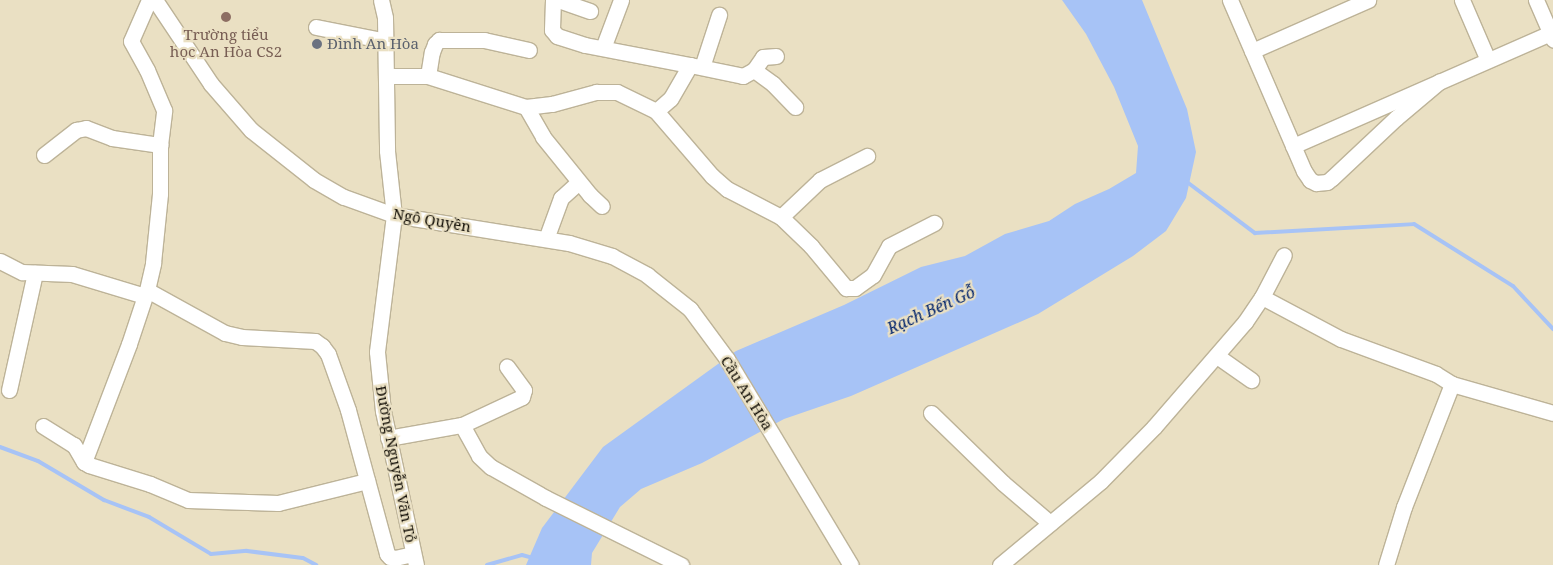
<!DOCTYPE html>
<html>
<head>
<meta charset="utf-8">
<style>
  body { margin:0 }
  #map { position:relative; width:1553px; height:565px; overflow:hidden; background:#eae0c3; font-family:"Noto Serif",serif }
  div>[style] { position:absolute }
  [style*='--x'] { left:calc(var(--x)*1px); top:calc(var(--y)*1px); width:calc(var(--w)*1px); rotate:calc(var(--a)*1deg) }
  .water>* { inset:0; background:#a7c3f6 }
  .stream>* { height:4px; margin:-2px; padding:0 2px; transform-origin:2px; border-radius:2px; background:#a7c3f6 }
  .roads { filter:drop-shadow(1px 0 #bdb398) drop-shadow(-1px 0 #bdb398) drop-shadow(0 1px #bdb398) drop-shadow(0 -1px #bdb398) }
  .minor>* { height:15px; margin:-7.5px; padding:0 7.5px; transform-origin:7.5px; border-radius:7.5px; background:#fff }
  .dots>* { width:14px; height:14px; translate:-50% -50%; box-sizing:border-box; border:2px solid #eae0c3; border-radius:50% }
  span { translate:-50% -50%; white-space:nowrap; text-align:center; line-height:1.15; -webkit-text-stroke:4.5px #eae0c3; paint-order:stroke }
  .education-label { font-size:15px; color:#785e54 }
  .worship-label { font-size:15px; color:#5b616d }
  .left { translate:0 -50%; text-align:left }
  .street-label { font-size:15px; color:#0f0b03 }
  .water-label { font-size:16px; color:#03256c; font-style:italic }
</style>
</head>
<body>
<div id="map">
  <div class="water">
    <div style="clip-path:polygon(1062px 0,1142px 0,1187px 109px,1196px 152px,1186px 198px,1166px 231px,1133px 256px,1038px 314px,851px 396px,784px 419px,702px 463px,641px 489px,620px 507px,592px 553px,591px 565px,526px 565px,542px 528px,603px 447px,736px 351px,844px 305px,921px 267px,965px 256px,1005px 234px,1049px 221px,1075px 204px,1109px 189px,1136px 173px,1138px 146px,1114px 87px,1086px 34px)"></div>
  </div>
  <div class="stream">
    <div style="--x:1187;--y:182;--w:85;--a:36.9"></div>
    <div style="--x:1255;--y:233;--w:159;--a:-3.2"></div>
    <div style="--x:1414;--y:224;--w:117;--a:32.1"></div>
    <div style="--x:1513;--y:286;--w:59;--a:47.1"></div>
    <div style="--x:0;--y:447;--w:40;--a:20.2"></div>
    <div style="--x:38;--y:461;--w:77;--a:30.6"></div>
    <div style="--x:104;--y:500;--w:48;--a:20.7"></div>
    <div style="--x:149;--y:517;--w:72;--a:30.8"></div>
    <div style="--x:211;--y:554;--w:36;--a:-5"></div>
    <div style="--x:247;--y:551;--w:56;--a:7.1"></div>
    <div style="--x:303;--y:558;--w:15;--a:28"></div>
    <div style="--x:487;--y:565;--w:36;--a:-16"></div>
    <div style="--x:522;--y:555;--w:11;--a:15"></div>
  </div>
  <div class="roads">
    <div class="minor">
      <div style="--x:155;--y:0;--w:101;--a:56.3"></div>
      <div style="--x:211;--y:84;--w:61;--a:49"></div>
      <div style="--x:251;--y:130;--w:80;--a:38.4"></div>
      <div style="--x:314;--y:180;--w:34;--a:30"></div>
      <div style="--x:344;--y:197;--w:53;--a:19.8"></div>
      <div style="--x:394;--y:215;--w:177;--a:9.1"></div>
      <div style="--x:569;--y:243;--w:45;--a:16.8"></div>
      <div style="--x:612;--y:256;--w:40;--a:28"></div>
      <div style="--x:647;--y:275;--w:55;--a:38.3"></div>
      <div style="--x:690;--y:309;--w:62;--a:53.5"></div>
      <div style="--x:727;--y:359;--w:240;--a:59"></div>
      <div style="--x:381;--y:0;--w:18;--a:77"></div>
      <div style="--x:385;--y:18;--w:133;--a:89.1"></div>
      <div style="--x:387;--y:151;--w:64;--a:83.8"></div>
      <div style="--x:394;--y:215;--w:138;--a:97.1"></div>
      <div style="--x:377;--y:352;--w:59;--a:84.2"></div>
      <div style="--x:383;--y:411;--w:157;--a:77.9"></div>
      <div style="--x:553;--y:0;--w:30;--a:92"></div>
      <div style="--x:552;--y:30;--w:8;--a:50"></div>
      <div style="--x:557;--y:36;--w:29;--a:18"></div>
      <div style="--x:585;--y:45;--w:107;--a:10.8"></div>
      <div style="--x:690;--y:65;--w:39;--a:120"></div>
      <div style="--x:670;--y:99;--w:18;--a:139"></div>
      <div style="--x:558;--y:0;--w:34;--a:19"></div>
      <div style="--x:1230;--y:0;--w:186;--a:66.6"></div>
      <div style="--x:1304;--y:171;--w:11;--a:56"></div>
      <div style="--x:1310;--y:180;--w:7;--a:27"></div>
      <div style="--x:1316;--y:183;--w:11;--a:-5"></div>
      <div style="--x:1327;--y:182;--w:6;--a:-39"></div>
      <div style="--x:1332;--y:178;--w:88;--a:-43.2"></div>
      <div style="--x:1396;--y:118;--w:57;--a:-40.1"></div>
      <div style="--x:1462;--y:0;--w:65;--a:66.6"></div>
      <div style="--x:1536;--y:0;--w:43;--a:66.4"></div>
      <div style="--x:316;--y:27;--w:71;--a:11.3"></div>
      <div style="--x:603;--y:48;--w:51;--a:-69.4"></div>
      <div style="--x:1252;--y:51;--w:127;--a:-23.7"></div>
      <div style="--x:690;--y:65;--w:54;--a:11.7"></div>
      <div style="--x:743;--y:76;--w:13;--a:-29"></div>
      <div style="--x:754;--y:70;--w:16;--a:-55"></div>
      <div style="--x:763;--y:57;--w:13;--a:-4"></div>
      <div style="--x:702;--y:67;--w:55;--a:-71.9"></div>
      <div style="--x:754;--y:70;--w:24;--a:36"></div>
      <div style="--x:773;--y:84;--w:32;--a:46"></div>
      <div style="--x:387;--y:76;--w:41;--a:0"></div>
      <div style="--x:428;--y:76;--w:103;--a:17.6"></div>
      <div style="--x:526;--y:107;--w:26;--a:-7"></div>
      <div style="--x:552;--y:104;--w:46;--a:-15.3"></div>
      <div style="--x:596;--y:92;--w:21;--a:0"></div>
      <div style="--x:617;--y:92;--w:43;--a:26"></div>
      <div style="--x:656;--y:111;--w:86;--a:49.3"></div>
      <div style="--x:712;--y:176;--w:20;--a:41"></div>
      <div style="--x:727;--y:189;--w:61;--a:27.4"></div>
      <div style="--x:781;--y:217;--w:42;--a:44"></div>
      <div style="--x:811;--y:246;--w:55;--a:50.2"></div>
      <div style="--x:846;--y:288;--w:9;--a:0"></div>
      <div style="--x:855;--y:288;--w:22;--a:-36"></div>
      <div style="--x:873;--y:275;--w:33;--a:-61"></div>
      <div style="--x:889;--y:246;--w:51;--a:-27.1"></div>
      <div style="--x:428;--y:76;--w:24;--a:-81"></div>
      <div style="--x:432;--y:52;--w:9;--a:-69"></div>
      <div style="--x:435;--y:44;--w:6;--a:-45"></div>
      <div style="--x:439;--y:40;--w:45;--a:0"></div>
      <div style="--x:484;--y:40;--w:46;--a:12.5"></div>
      <div style="--x:526;--y:107;--w:34;--a:60"></div>
      <div style="--x:543;--y:137;--w:75;--a:51"></div>
      <div style="--x:590;--y:195;--w:16;--a:43"></div>
      <div style="--x:1293;--y:146;--w:284;--a:-23.7"></div>
      <div style="--x:44;--y:155;--w:41;--a:-38"></div>
      <div style="--x:76;--y:130;--w:10;--a:-11"></div>
      <div style="--x:86;--y:128;--w:28;--a:21"></div>
      <div style="--x:112;--y:138;--w:49;--a:8.3"></div>
      <div style="--x:781;--y:217;--w:54;--a:-43.5"></div>
      <div style="--x:820;--y:180;--w:53;--a:-27.1"></div>
      <div style="--x:546;--y:239;--w:44;--a:-69.9"></div>
      <div style="--x:561;--y:198;--w:24;--a:-42"></div>
      <div style="--x:0;--y:261;--w:25;--a:27"></div>
      <div style="--x:22;--y:272;--w:50;--a:2.3"></div>
      <div style="--x:72;--y:274;--w:76;--a:16.8"></div>
      <div style="--x:147;--y:290;--w:89;--a:28.9"></div>
      <div style="--x:225;--y:333;--w:17;--a:13"></div>
      <div style="--x:242;--y:337;--w:73;--a:3.1"></div>
      <div style="--x:315;--y:341;--w:9;--a:36"></div>
      <div style="--x:322;--y:346;--w:10;--a:53"></div>
      <div style="--x:328;--y:354;--w:59;--a:70.3"></div>
      <div style="--x:348;--y:410;--w:149;--a:74.8"></div>
      <div style="--x:387;--y:554;--w:4;--a:45"></div>
      <div style="--x:390;--y:557;--w:5;--a:11"></div>
      <div style="--x:395;--y:558;--w:18;--a:-13"></div>
      <div style="--x:1262;--y:297;--w:89;--a:28"></div>
      <div style="--x:1341;--y:339;--w:101;--a:20.2"></div>
      <div style="--x:1436;--y:374;--w:19;--a:32"></div>
      <div style="--x:1452;--y:384;--w:105;--a:16"></div>
      <div style="--x:1217;--y:356;--w:42;--a:35.2"></div>
      <div style="--x:9;--y:390;--w:120;--a:-77.5"></div>
      <div style="--x:931;--y:413;--w:100;--a:44.2"></div>
      <div style="--x:1003;--y:483;--w:62;--a:40.4"></div>
      <div style="--x:462;--y:425;--w:66;--a:-25"></div>
      <div style="--x:522;--y:397;--w:7;--a:-74"></div>
      <div style="--x:524;--y:390;--w:29;--a:-126"></div>
      <div style="--x:43;--y:426;--w:36;--a:32"></div>
      <div style="--x:74;--y:445;--w:20;--a:60"></div>
      <div style="--x:84;--y:462;--w:6;--a:31"></div>
      <div style="--x:89;--y:465;--w:64;--a:17.3"></div>
      <div style="--x:150;--y:484;--w:41;--a:22.8"></div>
      <div style="--x:188;--y:500;--w:90;--a:1.9"></div>
      <div style="--x:278;--y:503;--w:92;--a:-13.9"></div>
      <div style="--x:388;--y:438;--w:75;--a:-10"></div>
      <div style="--x:462;--y:425;--w:35;--a:61"></div>
      <div style="--x:479;--y:456;--w:16;--a:43"></div>
      <div style="--x:491;--y:467;--w:63;--a:29.4"></div>
      <div style="--x:546;--y:498;--w:151;--a:26.4"></div>
      <div style="--x:84;--y:462;--w:126;--a:-69.1"></div>
      <div style="--x:129;--y:344;--w:57;--a:-71.6"></div>
      <div style="--x:147;--y:290;--w:28;--a:-77"></div>
      <div style="--x:153;--y:263;--w:69;--a:-84.2"></div>
      <div style="--x:160;--y:194;--w:49;--a:-90"></div>
      <div style="--x:160;--y:145;--w:35;--a:-83"></div>
      <div style="--x:164;--y:110;--w:43;--a:-113"></div>
      <div style="--x:147;--y:70;--w:33;--a:-119"></div>
      <div style="--x:131;--y:41;--w:45;--a:-66.3"></div>
      <div style="--x:1000;--y:565;--w:131;--a:-39.7"></div>
      <div style="--x:1101;--y:481;--w:76;--a:-45.5"></div>
      <div style="--x:1154;--y:427;--w:139;--a:-49.1"></div>
      <div style="--x:1245;--y:322;--w:30;--a:-56"></div>
      <div style="--x:1262;--y:297;--w:47;--a:-62.4"></div>
      <div style="--x:1386;--y:565;--w:61;--a:-72.8"></div>
      <div style="--x:1404;--y:507;--w:132;--a:-68.7"></div>
    </div>
  </div>
  <div class="dots">
    <div style="left:226px;top:17px;background:#8d6e63"></div>
    <div style="left:317px;top:44px;background:#6b7280"></div>
  </div>
  <div class="education-label">
    <span style="left:226px;top:43px">Trường tiểu<br>học An Hòa CS2</span>
  </div>
  <div class="worship-label">
    <span class="left" style="left:327px;top:44px">Đình An Hòa</span>
  </div>
  <div class="street-label">
    <span style="left:432px;top:220px;rotate:10deg">Ngô Quyền</span>
    <span style="left:747px;top:393px;rotate:58deg">Cầu An Hòa</span>
    <span style="left:396px;top:464px;rotate:79deg">Đường Nguyễn Văn Tỏ</span>
  </div>
  <div class="water-label">
    <span style="left:931px;top:310px;rotate:-24deg">Rạch Bến Gỗ</span>
  </div>
</div>
</body>
</html>
